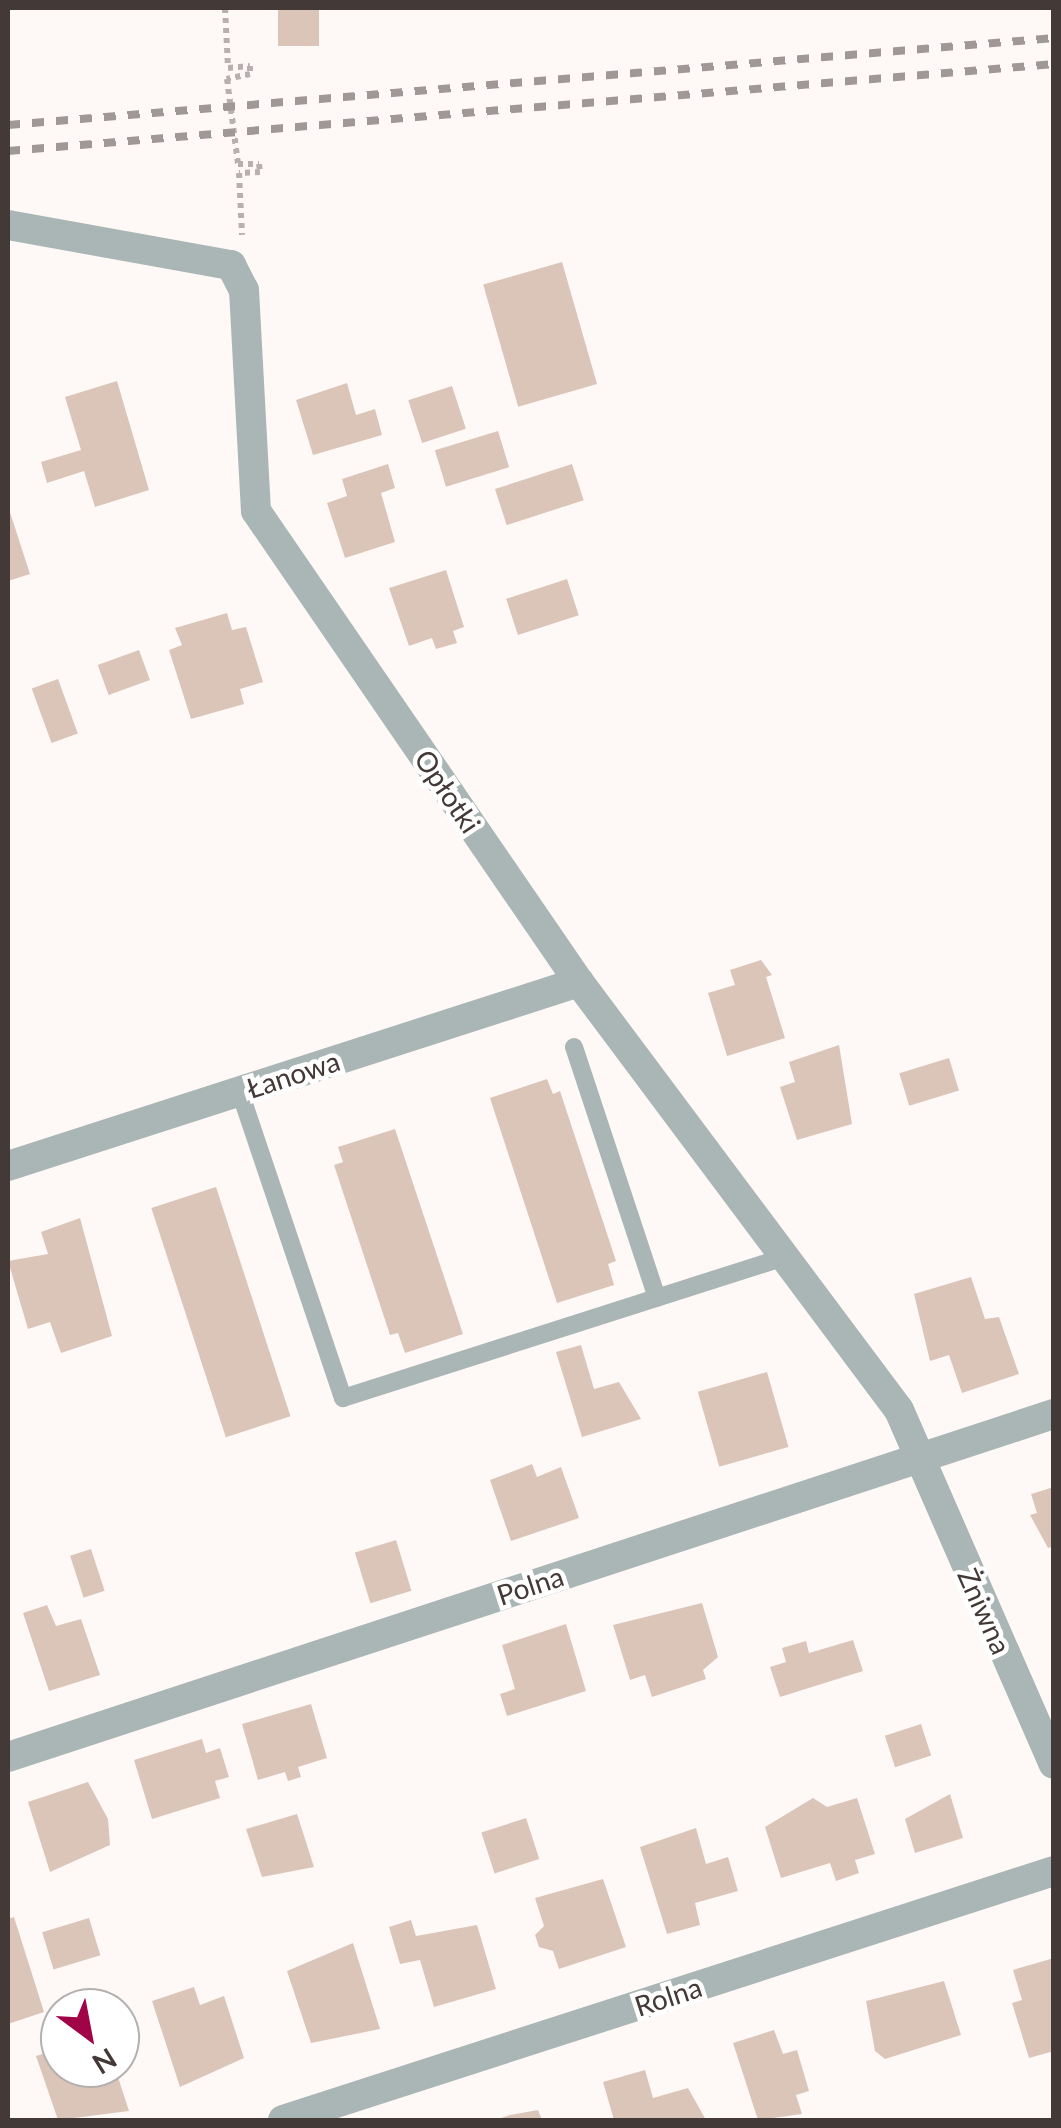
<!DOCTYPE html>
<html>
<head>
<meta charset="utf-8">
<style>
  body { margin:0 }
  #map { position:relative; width:1061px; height:2128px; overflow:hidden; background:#fef9f7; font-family:Lato,sans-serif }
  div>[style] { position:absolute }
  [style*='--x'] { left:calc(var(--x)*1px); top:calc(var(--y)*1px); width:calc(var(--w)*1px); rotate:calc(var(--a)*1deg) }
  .building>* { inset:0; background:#dbc5b9; transform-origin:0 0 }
  .path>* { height:6px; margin-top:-3px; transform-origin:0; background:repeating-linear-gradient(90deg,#b7b0ae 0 5px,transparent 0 10px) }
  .lane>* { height:18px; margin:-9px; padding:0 9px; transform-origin:9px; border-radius:9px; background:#aab6b5 }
  .street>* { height:30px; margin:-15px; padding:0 15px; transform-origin:15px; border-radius:15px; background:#aab6b5 }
  .rail>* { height:8px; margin-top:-4px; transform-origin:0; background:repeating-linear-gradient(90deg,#a09896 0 12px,transparent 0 24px) }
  span { translate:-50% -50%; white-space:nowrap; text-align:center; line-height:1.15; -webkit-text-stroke:9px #fff; paint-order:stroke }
  .street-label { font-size:28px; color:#433936 }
  .frame { position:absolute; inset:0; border:10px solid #433936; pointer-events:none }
  .north { position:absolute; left:40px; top:1988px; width:100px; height:100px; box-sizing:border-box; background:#fff; border:2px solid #b4b0af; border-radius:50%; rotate:148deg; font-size:28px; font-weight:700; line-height:40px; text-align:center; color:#433936 }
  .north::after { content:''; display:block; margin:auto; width:35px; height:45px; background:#a00447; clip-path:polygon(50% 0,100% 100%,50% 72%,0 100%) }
</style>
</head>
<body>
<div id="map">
  <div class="building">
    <div style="left:278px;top:8px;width:41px;height:38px"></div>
    <div style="left:562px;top:262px;width:127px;height:82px;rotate:74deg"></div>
    <div style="clip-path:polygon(117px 381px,149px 490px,95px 507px,84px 471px,47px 483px,41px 462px,81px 450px,65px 397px)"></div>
    <div style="clip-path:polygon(347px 383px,356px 415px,375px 409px,382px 435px,313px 455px,296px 400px)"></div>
    <div style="left:452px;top:386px;width:45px;height:46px;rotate:72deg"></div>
    <div style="left:498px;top:431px;width:38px;height:66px;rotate:73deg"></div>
    <div style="clip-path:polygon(388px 464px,395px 488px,381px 493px,395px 542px,345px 558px,327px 503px,347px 496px,342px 479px)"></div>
    <div style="left:572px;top:464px;width:38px;height:81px;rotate:72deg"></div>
    <div style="clip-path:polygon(8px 506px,30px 574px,8px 581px)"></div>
    <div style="clip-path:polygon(446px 570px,464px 627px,453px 631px,457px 643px,436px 649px,432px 638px,409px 646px,389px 588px)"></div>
    <div style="left:567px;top:579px;width:38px;height:64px;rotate:72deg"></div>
    <div style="clip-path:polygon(227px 613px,232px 630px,246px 627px,263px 682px,240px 689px,244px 704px,191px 719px,169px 650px,182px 645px,175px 628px)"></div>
    <div style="left:139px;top:650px;width:32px;height:44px;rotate:70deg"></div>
    <div style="left:58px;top:679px;width:58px;height:28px;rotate:70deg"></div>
    <div style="clip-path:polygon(761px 960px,772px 975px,766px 977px,785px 1038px,727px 1056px,708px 993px,735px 985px,730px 970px)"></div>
    <div style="clip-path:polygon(839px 1045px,852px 1124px,797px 1140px,780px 1087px,795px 1082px,789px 1062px)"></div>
    <div style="left:949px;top:1058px;width:34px;height:52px;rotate:73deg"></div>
    <div style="clip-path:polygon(547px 1079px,553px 1094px,560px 1091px,616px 1261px,608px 1264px,614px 1285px,557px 1303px,490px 1098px)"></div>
    <div style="clip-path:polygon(395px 1129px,463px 1334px,405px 1353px,398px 1333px,390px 1335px,334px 1165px,343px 1162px,338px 1147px)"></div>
    <div style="left:216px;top:1187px;width:241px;height:68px;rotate:72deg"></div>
    <div style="clip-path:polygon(80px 1218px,112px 1336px,61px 1353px,50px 1322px,28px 1329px,8px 1261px,48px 1254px,41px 1232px)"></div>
    <div style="clip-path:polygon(971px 1277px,985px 1319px,999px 1317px,1019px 1374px,962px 1393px,949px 1355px,930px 1361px,914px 1294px)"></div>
    <div style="clip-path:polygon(581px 1345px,594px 1389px,619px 1382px,641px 1419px,582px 1437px,556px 1352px)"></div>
    <div style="left:767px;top:1372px;width:78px;height:72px;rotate:74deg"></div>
    <div style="clip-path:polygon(532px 1464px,537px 1477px,561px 1467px,579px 1518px,511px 1541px,490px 1480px)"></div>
    <div style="clip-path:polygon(1054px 1487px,1054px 1546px,1048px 1548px,1030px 1515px,1037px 1513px,1031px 1494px)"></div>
    <div style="left:396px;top:1540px;width:53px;height:43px;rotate:73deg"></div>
    <div style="left:91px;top:1549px;width:44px;height:22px;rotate:72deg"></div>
    <div style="clip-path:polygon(702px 1603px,718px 1657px,703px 1670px,706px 1679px,652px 1697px,645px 1675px,630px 1680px,613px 1625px)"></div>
    <div style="clip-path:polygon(47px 1605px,56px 1626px,81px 1619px,100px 1675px,49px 1691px,23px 1613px)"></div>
    <div style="clip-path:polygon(566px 1624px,586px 1691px,507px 1716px,500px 1694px,515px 1689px,502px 1645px)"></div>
    <div style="clip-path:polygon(853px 1640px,863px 1671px,780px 1697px,770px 1667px,786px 1662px,782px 1648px,806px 1641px,809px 1653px)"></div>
    <div style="clip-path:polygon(311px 1704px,327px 1758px,298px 1767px,301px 1777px,288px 1781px,285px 1772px,258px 1780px,242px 1724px)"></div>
    <div style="left:921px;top:1724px;width:33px;height:38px;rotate:72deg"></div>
    <div style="clip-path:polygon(202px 1739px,206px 1753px,220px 1748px,229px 1777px,215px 1781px,220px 1798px,152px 1819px,134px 1760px)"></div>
    <div style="clip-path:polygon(88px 1782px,108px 1819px,110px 1845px,50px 1872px,28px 1802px)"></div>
    <div style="clip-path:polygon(950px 1794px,963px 1838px,915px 1853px,905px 1819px)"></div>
    <div style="clip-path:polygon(813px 1798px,827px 1807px,857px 1798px,875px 1854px,855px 1860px,859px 1873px,836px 1881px,830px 1863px,781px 1878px,765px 1827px)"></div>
    <div style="clip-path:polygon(297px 1814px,314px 1867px,262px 1877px,246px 1829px)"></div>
    <div style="left:526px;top:1818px;width:43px;height:47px;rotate:72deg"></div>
    <div style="clip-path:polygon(696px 1828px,706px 1864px,728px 1857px,738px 1891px,695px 1903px,700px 1925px,667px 1934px,640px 1847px)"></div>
    <div style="clip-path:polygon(603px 1879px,626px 1947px,559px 1969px,553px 1951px,539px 1947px,535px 1935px,544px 1926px,535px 1898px)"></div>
    <div style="clip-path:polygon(14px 1917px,44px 2012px,8px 2024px,8px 1919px)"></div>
    <div style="left:89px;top:1918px;width:39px;height:49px;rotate:73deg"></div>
    <div style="clip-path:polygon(411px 1920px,416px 1936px,477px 1925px,496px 1989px,434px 2007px,420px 1960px,400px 1964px,389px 1927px)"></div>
    <div style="clip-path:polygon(353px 1943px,380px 2029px,311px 2043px,287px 1971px)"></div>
    <div style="clip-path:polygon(1054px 1958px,1054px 2051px,1029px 2058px,1012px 2003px,1022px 2000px,1013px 1970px)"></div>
    <div style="clip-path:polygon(944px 1981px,961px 2035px,885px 2059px,875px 2051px,866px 2001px)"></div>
    <div style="clip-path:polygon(194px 1987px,200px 2005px,224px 1996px,244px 2058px,180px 2087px,152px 2001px)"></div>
    <div style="clip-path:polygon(774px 2030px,783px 2054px,797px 2050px,809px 2091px,796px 2095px,802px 2114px,758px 2120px,733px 2043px)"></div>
    <div style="clip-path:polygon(60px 2049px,60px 2068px,115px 2068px,129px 2111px,58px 2120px,36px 2056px)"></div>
    <div style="clip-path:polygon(645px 2070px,653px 2098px,688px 2088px,706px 2120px,614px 2120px,603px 2082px)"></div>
    <div style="clip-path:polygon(538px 2110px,542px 2120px,495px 2120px,510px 2115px)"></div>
  </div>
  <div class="path">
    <div style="--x:225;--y:8;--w:60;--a:87.1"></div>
    <div style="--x:228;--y:68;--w:22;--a:-5"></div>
    <div style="--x:250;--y:66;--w:8;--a:90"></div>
    <div style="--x:250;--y:74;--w:24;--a:168"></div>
    <div style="--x:227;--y:79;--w:86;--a:82.6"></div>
    <div style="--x:238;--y:164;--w:21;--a:0"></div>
    <div style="--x:259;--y:164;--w:8;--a:83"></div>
    <div style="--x:260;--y:172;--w:21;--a:177"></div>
    <div style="--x:239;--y:173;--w:62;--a:87.2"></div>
  </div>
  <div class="lane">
    <div style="--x:574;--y:1047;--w:264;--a:71.7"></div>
    <div style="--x:240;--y:1092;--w:323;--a:71.4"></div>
    <div style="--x:343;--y:1398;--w:463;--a:-17.7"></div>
  </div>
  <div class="street">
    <div style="--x:8;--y:225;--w:227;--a:10.2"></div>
    <div style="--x:231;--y:265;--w:28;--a:63"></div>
    <div style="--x:244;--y:290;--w:221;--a:86.9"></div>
    <div style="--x:256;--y:511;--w:571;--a:55.56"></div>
    <div style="--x:579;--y:982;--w:534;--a:53.22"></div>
    <div style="--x:899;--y:1410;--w:386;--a:66.4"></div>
    <div style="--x:8;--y:1166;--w:600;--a:-17.86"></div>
    <div style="--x:8;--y:1757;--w:1101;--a:-18.16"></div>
    <div style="--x:283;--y:2120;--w:810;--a:-17.9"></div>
  </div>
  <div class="rail">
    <div style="--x:8;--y:125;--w:1050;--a:-4.75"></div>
    <div style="--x:8;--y:151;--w:1050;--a:-4.75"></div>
  </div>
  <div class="street-label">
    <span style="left:448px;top:791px;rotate:56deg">Opłotki</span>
    <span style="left:293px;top:1074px;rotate:-18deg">Łanowa</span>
    <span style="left:530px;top:1585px;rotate:-18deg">Polna</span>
    <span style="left:985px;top:1611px;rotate:66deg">Żniwna</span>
    <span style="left:668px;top:1996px;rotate:-18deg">Rolna</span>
  </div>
  <div class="frame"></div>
  <div class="north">N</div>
</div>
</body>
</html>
